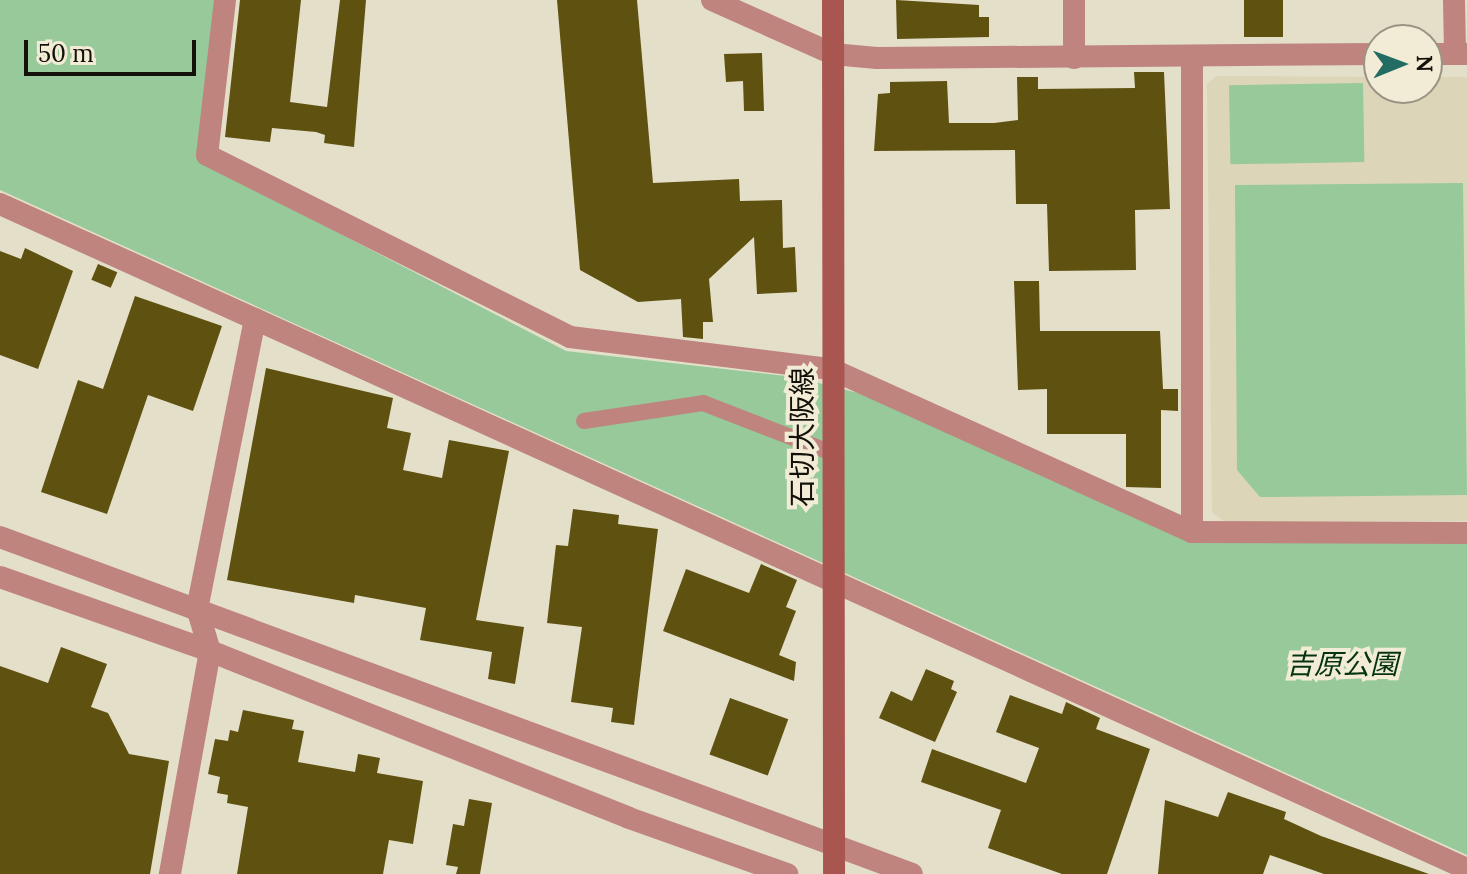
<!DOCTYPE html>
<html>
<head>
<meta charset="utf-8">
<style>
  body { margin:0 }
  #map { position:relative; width:1467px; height:874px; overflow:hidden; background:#e4dfc9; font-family:Lora,"Noto Sans JP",serif }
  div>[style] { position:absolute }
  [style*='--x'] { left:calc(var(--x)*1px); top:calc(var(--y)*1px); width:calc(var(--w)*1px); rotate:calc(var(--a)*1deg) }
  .built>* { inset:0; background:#dcd5b8 }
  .green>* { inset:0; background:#97c99b; transform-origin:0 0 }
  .building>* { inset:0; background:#5f5110; transform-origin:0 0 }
  .pedestrian>* { height:16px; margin:-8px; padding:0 8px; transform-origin:8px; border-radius:8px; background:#bf847e }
  .minor>* { height:22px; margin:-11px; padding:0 11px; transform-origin:11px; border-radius:11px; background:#bf847e }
  .tertiary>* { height:22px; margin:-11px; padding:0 11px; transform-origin:11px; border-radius:11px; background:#bf847e }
  .secondary>* { height:22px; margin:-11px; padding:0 11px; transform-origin:11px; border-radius:11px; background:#a95650 }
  span { translate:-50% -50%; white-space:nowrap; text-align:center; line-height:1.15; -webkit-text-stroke:8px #f2ecd6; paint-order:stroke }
  .street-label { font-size:28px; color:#13110a }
  .park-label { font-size:28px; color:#04330e; font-style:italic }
  .north { position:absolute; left:1363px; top:24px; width:80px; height:80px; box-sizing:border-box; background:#f2ecd6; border:2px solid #999484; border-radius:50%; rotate:89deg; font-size:22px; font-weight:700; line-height:32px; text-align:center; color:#13110a }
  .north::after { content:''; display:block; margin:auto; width:28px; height:36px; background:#236c64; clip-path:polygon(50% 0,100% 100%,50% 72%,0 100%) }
  .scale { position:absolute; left:24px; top:40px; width:172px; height:36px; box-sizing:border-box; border:4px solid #13110a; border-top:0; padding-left:10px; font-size:24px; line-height:28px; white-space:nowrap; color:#13110a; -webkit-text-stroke:6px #f2ecd6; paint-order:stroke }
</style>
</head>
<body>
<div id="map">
  <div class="built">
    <div style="clip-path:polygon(1216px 76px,1379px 77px,1379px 88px,1427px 88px,1427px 77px,1467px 77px,1467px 521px,1225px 522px,1212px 512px,1207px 84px)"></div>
  </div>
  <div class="green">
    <div style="clip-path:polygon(0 0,217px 0,200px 161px,566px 351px,795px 377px,870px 396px,1188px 541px,1467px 541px,1467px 855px,0 190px)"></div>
    <div style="left:1363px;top:83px;width:79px;height:134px;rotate:89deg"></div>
    <div style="clip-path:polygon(1463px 183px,1467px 495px,1260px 497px,1237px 470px,1235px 185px)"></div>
  </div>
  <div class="building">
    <div style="clip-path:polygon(240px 0,301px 0,290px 102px,327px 107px,340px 0,366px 0,354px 147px,324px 143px,325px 135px,316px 132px,272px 128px,270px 142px,225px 137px)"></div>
    <div style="clip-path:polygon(557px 0,637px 0,653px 183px,739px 179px,740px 201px,782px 200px,783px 248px,795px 247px,797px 292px,757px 294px,754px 237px,709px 279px,713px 322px,703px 322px,703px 339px,683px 337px,681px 299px,638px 302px,580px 270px)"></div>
    <div style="clip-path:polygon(896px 0,979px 5px,979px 17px,989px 17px,989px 37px,897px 39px)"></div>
    <div style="left:1244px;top:0;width:39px;height:37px"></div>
    <div style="clip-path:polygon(762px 53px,764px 111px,744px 111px,743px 81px,726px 82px,724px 54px)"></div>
    <div style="clip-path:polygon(1134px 72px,1164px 72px,1170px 209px,1135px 210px,1136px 270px,1049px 271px,1047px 204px,1016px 204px,1015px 150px,874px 151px,878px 94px,890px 93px,890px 82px,947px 81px,949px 123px,994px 123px,1018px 120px,1017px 77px,1038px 77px,1038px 89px,1135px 88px)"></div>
    <div style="clip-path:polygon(25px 248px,73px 271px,38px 369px,0 355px,0 251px,21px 259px)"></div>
    <div style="left:98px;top:264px;width:21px;height:17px;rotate:23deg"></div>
    <div style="clip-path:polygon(1014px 281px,1039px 281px,1040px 331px,1160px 331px,1163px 389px,1178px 389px,1178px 411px,1161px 410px,1161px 488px,1126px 487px,1126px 434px,1047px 434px,1047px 389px,1018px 390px)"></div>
    <div style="clip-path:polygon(135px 296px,222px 326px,193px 411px,148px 395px,107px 514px,41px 492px,78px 380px,103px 389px)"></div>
    <div style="clip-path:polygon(266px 368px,393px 398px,387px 428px,411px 433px,403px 470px,442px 478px,449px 440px,509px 451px,476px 620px,524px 627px,515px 684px,488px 679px,492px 652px,420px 640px,426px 608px,355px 595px,354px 603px,227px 580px)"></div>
    <div style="clip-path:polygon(573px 509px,619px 515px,618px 524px,658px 529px,634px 725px,611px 722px,613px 708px,571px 702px,582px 627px,547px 623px,556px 545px,568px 546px)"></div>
    <div style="clip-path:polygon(761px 564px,797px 580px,786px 607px,796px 611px,779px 655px,796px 662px,794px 681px,663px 631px,686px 569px,749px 593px)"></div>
    <div style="clip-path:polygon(61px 647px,107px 664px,91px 707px,108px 713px,129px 754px,169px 761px,150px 874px,0 874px,0 666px,48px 683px)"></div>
    <div style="clip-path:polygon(926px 669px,954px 681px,951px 689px,957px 692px,935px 742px,879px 718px,891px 691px,912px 701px)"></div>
    <div style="clip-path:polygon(1010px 695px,1062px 714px,1066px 702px,1100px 718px,1096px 729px,1150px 749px,1107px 874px,1062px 874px,988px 848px,1001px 810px,921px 782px,932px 749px,1026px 783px,1039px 748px,996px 732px)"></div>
    <div style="left:730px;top:698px;width:62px;height:60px;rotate:20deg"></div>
    <div style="clip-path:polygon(243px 710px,294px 720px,292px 729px,304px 731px,298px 762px,355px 772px,358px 754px,380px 758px,377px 773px,423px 781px,413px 844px,389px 840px,383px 874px,237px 874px,248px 807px,227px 803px,228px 795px,217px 793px,220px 777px,208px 774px,215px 739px,228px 741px,230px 730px,238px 732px)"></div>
    <div style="clip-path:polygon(1228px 792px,1286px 812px,1284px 819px,1321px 836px,1429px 874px,1324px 874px,1270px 855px,1263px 874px,1158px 874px,1165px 800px,1218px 817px)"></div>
    <div style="clip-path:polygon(469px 799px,492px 803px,480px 874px,456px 874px,458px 867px,446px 865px,453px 824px,464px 826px)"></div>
  </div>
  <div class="pedestrian">
    <div style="--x:584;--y:421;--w:120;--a:-8.6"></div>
    <div style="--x:703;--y:403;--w:138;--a:21.2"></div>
  </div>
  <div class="minor">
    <div style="--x:225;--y:0;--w:156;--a:96.6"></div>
    <div style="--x:207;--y:155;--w:406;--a:26.6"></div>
    <div style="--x:570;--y:337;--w:263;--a:7"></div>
    <div style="--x:831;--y:369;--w:396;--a:24.3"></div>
    <div style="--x:712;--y:0;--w:133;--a:24.1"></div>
    <div style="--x:1454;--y:0;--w:54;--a:88.9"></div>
    <div style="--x:1192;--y:56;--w:476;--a:90"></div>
    <div style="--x:1192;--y:532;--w:275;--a:0.2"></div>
    <div style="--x:1074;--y:58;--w:58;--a:-90"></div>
    <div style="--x:0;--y:204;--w:280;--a:24.3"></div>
    <div style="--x:255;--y:319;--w:295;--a:101.3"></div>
    <div style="--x:197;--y:608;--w:45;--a:73.2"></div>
    <div style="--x:210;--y:651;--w:227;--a:100.2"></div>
    <div style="--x:255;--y:319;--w:1331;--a:24.41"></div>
  </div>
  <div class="tertiary">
    <div style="--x:833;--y:54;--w:44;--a:5.2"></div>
    <div style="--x:877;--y:58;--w:502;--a:-0.46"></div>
    <div style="--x:1427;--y:54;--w:40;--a:0"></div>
    <div style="--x:0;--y:537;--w:972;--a:20.28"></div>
    <div style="--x:0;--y:577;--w:223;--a:19.4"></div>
    <div style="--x:210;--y:651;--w:451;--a:21.7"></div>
    <div style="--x:629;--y:818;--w:168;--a:19.5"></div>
  </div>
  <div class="secondary">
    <div style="--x:833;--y:0;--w:874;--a:89.93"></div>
  </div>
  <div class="street-label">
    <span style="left:802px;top:437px;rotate:-90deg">石切大阪線</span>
  </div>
  <div class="park-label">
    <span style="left:1342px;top:664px">吉原公園</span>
  </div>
  <div class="north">N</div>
  <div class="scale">50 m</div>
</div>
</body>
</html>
